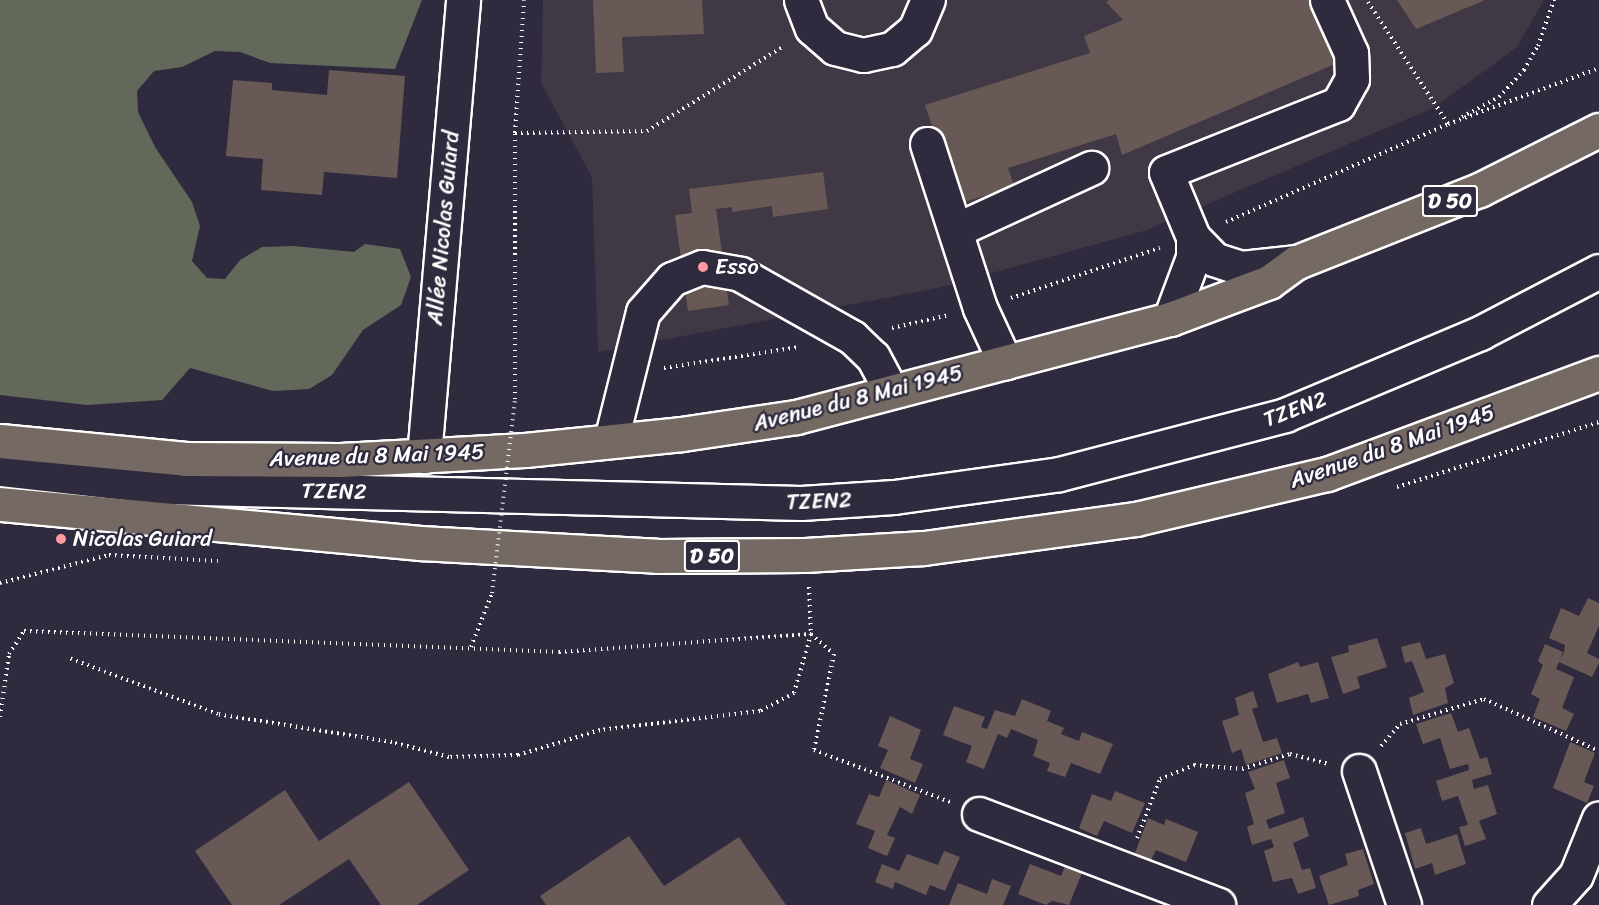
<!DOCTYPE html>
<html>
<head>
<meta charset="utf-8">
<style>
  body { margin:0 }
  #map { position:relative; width:1599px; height:905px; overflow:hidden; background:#2f2a3d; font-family:Sriracha,sans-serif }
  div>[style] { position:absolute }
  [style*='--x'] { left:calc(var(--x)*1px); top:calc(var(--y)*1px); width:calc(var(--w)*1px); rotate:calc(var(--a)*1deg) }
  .built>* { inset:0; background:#403844 }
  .green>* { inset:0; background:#62685a }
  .building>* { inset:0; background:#685956 }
  .path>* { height:4px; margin-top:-2px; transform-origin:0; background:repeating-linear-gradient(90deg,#fff 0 1.5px,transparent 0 6px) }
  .roads { filter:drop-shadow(2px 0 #fff) drop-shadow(-2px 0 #fff) drop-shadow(0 2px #fff) drop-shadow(0 -2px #fff) }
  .minor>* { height:33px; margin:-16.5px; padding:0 16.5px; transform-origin:16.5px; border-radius:16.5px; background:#2f2a3d }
  .major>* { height:33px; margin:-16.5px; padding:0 16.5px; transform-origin:16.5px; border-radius:16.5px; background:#756964 }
  .path-bridge>* { height:4px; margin-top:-2px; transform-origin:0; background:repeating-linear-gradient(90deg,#fff 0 1.5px,transparent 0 6px) }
  .dots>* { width:16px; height:16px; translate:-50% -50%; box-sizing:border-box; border:3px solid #2f2a3d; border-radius:50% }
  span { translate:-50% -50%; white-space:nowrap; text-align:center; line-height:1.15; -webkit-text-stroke:4.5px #2f2a3d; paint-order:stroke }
  .shield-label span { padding:2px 4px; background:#2f2a3d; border:2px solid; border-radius:4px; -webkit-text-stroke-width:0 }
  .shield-label { font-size:21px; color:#fff; font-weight:700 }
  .street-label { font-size:22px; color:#fff }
  .poi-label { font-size:22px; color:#fff }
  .left { translate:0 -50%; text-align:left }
</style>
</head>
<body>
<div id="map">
  <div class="built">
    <div style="clip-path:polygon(543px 0,1544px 0,1517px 47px,1435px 107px,1147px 230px,938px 288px,598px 352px,592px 177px,541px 83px)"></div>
  </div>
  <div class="green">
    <div style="clip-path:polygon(0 0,422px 0,395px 69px,270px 63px,240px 52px,215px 51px,182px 67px,154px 71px,137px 91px,138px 112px,155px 147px,192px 202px,200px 226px,192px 261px,207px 278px,225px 279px,240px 260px,262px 247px,294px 246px,354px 252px,365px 244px,400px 249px,411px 277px,401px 305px,363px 330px,332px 375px,309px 389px,273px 391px,190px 368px,162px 400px,87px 405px,0 395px)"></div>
  </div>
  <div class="building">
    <div style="clip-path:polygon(593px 0,702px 0,704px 34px,622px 37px,624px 72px,596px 73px)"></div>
    <div style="clip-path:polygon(1109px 0,1309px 0,1335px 64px,1122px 155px,1116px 134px,1008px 168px,1014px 186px,959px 204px,925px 105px,1090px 53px,1084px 36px,1123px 20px,1106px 2px)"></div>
    <div style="clip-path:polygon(1397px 0,1485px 0,1416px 29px)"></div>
    <div style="clip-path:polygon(329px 70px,405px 76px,397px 178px,324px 172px,322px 195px,261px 190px,263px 159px,226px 156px,233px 80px,272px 83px,272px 90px,327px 95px)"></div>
    <div style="clip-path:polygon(823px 172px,828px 209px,773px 217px,772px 206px,732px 212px,732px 207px,716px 209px,729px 305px,688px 311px,675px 215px,692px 213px,689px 189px)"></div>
    <div style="clip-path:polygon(1588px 598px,1599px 603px,1599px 626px,1587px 653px,1599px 659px,1599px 663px,1592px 677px,1559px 662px,1556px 669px,1574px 677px,1562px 708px,1574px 714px,1566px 731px,1533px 717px,1540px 699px,1531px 694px,1543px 665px,1538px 661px,1545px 644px,1563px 652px,1560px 660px,1564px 652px,1565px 645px,1549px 638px,1561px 608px,1579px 616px)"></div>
    <div style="clip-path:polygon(1377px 638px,1387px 667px,1357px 677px,1360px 688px,1343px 694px,1331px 657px,1349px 652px,1348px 646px)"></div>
    <div style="clip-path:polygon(1420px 642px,1426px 659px,1445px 654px,1454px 683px,1445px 688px,1448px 703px,1413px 715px,1409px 698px,1424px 692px,1412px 661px,1405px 663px,1401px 647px)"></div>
    <div style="clip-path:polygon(1298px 662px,1300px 667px,1318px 662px,1329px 698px,1311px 703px,1308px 694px,1277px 703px,1268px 674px)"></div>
    <div style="clip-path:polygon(1253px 691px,1258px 707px,1252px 709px,1263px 742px,1277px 738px,1282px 753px,1246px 765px,1241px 749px,1232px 753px,1222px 721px,1239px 715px,1235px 698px)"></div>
    <div style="clip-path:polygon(1022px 699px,1051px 711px,1047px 721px,1064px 728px,1061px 734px,1079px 741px,1082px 732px,1113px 744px,1100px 774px,1071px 763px,1065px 777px,1047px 771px,1050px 763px,1033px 756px,1038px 740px,1011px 729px,1007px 738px,998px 734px,984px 769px,966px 762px,972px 746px,943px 735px,954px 706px,985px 717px,981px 727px,987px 729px,995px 710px,1015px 716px)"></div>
    <div style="clip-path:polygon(1451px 713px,1458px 732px,1469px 728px,1480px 759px,1487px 757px,1492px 774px,1472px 780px,1474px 789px,1488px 785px,1497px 814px,1479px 821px,1486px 839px,1465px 846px,1459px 827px,1468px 825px,1458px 796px,1442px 801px,1436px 781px,1469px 770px,1468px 764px,1450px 769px,1440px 738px,1423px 744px,1416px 724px)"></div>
    <div style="clip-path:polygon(890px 716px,921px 730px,910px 759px,923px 764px,915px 783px,880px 768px,888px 750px,878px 746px)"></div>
    <div style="clip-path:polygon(1570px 742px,1595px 753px,1584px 782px,1594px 786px,1587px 803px,1553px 788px)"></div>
    <div style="clip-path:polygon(1284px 760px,1290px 778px,1276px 783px,1285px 813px,1266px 820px,1269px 829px,1303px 817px,1309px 836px,1293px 843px,1302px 870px,1310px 868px,1316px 888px,1298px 894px,1292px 878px,1273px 882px,1264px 851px,1274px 847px,1271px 839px,1252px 845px,1247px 827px,1254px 824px,1245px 793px,1255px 789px,1248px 772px)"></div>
    <div style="clip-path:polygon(886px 780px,920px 795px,912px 814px,900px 807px,887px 835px,895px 838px,887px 856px,868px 848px,875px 831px,856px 824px,869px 794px,879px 797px)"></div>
    <div style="clip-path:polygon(409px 782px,469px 870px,417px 905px,381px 905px,349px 859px,279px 905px,232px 905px,195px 851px,285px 790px,319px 841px)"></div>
    <div style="clip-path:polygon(1115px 791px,1145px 803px,1132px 833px,1104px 821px,1097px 836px,1079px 828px,1092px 794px,1111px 801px)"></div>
    <div style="clip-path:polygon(1148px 818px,1164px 825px,1166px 819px,1198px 832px,1186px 862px,1156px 850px,1151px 860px,1135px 853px)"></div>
    <div style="clip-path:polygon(1421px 828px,1426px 844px,1457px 834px,1466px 864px,1435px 875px,1432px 863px,1415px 869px,1405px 833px)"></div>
    <div style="clip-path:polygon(629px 836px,664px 886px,739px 837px,786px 905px,546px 905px,540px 896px)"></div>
    <div style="clip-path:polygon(1363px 849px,1374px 884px,1358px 890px,1359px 896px,1329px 905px,1319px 876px,1348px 865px,1345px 854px)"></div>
    <div style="clip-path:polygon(944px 851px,960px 857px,945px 891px,930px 885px,926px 895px,895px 882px,893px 889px,875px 882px,882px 864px,899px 871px,907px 854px,938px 865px)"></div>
    <div style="clip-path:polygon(1030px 864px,1061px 876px,1065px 866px,1082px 873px,1069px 905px,1052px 901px,1046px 905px,1018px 894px)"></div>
    <div style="clip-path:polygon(992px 879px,1011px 886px,1003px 905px,949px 905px,958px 883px,987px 894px)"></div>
  </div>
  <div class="path">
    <div style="--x:1368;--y:2;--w:146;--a:56.7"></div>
    <div style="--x:1462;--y:117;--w:42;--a:-28.4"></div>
    <div style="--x:1499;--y:97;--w:37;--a:-47"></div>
    <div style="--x:1524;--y:70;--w:28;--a:-60"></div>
    <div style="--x:1538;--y:46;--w:49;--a:-70.8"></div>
    <div style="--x:515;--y:133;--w:132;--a:-0.9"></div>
    <div style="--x:647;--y:131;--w:161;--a:-31.8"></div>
    <div style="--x:1226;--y:222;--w:243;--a:-23.8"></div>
    <div style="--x:1448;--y:124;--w:161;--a:-20.3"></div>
    <div style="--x:1011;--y:298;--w:157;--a:-18.6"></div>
    <div style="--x:892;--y:328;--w:58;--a:-12.8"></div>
    <div style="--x:664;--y:368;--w:137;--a:-8.8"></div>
    <div style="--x:515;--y:399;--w:266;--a:-90"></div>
    <div style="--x:515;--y:133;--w:133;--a:-86.1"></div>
    <div style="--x:1397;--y:487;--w:212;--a:-17.8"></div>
    <div style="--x:0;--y:583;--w:113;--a:-14.4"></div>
    <div style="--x:109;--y:555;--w:109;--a:3.2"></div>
    <div style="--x:809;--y:587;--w:47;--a:87.6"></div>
    <div style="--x:811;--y:634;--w:30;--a:41"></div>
    <div style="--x:834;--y:654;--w:98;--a:101.8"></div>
    <div style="--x:814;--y:750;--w:146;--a:20.9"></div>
    <div style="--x:0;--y:717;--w:64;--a:-81.9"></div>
    <div style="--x:9;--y:654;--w:27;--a:-57"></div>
    <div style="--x:24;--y:631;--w:535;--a:2.25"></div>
    <div style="--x:559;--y:652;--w:253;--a:-4.1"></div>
    <div style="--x:811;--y:634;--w:61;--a:106.1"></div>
    <div style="--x:794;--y:693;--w:38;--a:152"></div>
    <div style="--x:760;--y:711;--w:161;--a:173.2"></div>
    <div style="--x:600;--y:730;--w:86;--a:163"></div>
    <div style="--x:518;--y:755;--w:69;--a:178.3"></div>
    <div style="--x:449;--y:757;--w:59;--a:-165.3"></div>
    <div style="--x:392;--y:742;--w:176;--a:-170.9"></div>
    <div style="--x:218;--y:714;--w:159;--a:-159.4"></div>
    <div style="--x:1381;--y:746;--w:29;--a:-49"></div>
    <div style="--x:1400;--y:724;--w:88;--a:-16.6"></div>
    <div style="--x:1484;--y:699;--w:126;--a:24.3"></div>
    <div style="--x:1137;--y:838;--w:63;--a:-68.7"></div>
    <div style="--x:1160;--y:779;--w:37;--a:-22"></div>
    <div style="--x:1194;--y:765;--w:48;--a:4.8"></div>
    <div style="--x:1242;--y:769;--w:50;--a:-17.4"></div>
    <div style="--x:1290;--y:754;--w:40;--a:14.4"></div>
  </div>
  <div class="roads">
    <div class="minor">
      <div style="--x:801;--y:0;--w:30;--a:69"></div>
      <div style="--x:812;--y:28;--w:30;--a:41"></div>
      <div style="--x:835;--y:48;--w:29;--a:14"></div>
      <div style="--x:863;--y:55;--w:30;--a:-12"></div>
      <div style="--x:892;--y:49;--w:30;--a:-40"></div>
      <div style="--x:915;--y:30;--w:33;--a:-67"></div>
      <div style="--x:927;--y:144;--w:172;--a:72.1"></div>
      <div style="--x:980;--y:308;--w:60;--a:65.2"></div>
      <div style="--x:956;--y:230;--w:149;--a:-24.7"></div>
      <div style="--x:1297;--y:262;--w:56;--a:173.9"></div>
      <div style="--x:1241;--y:268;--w:28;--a:-162"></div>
      <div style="--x:1214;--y:259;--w:30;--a:-134"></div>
      <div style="--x:1193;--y:237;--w:70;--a:-112.6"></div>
      <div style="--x:1166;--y:172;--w:185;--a:-21.6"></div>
      <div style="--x:1338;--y:104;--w:29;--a:-61"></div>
      <div style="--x:1352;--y:79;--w:26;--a:-92"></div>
      <div style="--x:1351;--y:53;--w:58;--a:-114.4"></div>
      <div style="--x:1170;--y:319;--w:66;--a:-69.6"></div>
      <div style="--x:1193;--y:257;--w:20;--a:-90"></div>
      <div style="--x:611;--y:440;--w:132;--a:-76"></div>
      <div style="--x:643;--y:312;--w:44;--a:-48.7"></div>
      <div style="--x:672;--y:279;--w:32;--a:-22"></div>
      <div style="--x:702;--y:267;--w:39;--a:10"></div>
      <div style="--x:740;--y:274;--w:129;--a:29.4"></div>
      <div style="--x:852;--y:337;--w:29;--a:44"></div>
      <div style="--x:873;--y:357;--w:38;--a:62"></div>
      <div style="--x:424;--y:456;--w:458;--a:-85.1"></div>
      <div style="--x:0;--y:469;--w:162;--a:6.4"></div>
      <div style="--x:161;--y:487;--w:640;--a:1.43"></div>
      <div style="--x:801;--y:503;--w:93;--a:-3.7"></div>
      <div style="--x:894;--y:497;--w:167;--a:-7.9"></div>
      <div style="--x:1059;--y:474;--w:234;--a:-14.6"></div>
      <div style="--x:1285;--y:415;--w:212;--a:-22.8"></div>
      <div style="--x:1480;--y:333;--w:134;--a:-27.5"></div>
      <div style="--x:1359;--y:771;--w:141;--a:71.4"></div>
      <div style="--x:979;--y:814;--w:256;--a:20.8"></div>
      <div style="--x:1549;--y:905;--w:40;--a:-48"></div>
      <div style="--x:1576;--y:875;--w:61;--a:-68"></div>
    </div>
    <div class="major">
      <div style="--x:0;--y:441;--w:187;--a:5.5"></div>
      <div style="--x:186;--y:459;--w:154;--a:0.4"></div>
      <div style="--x:340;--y:460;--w:185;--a:-3.1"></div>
      <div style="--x:525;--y:450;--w:158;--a:-5.8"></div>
      <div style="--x:682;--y:434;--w:115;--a:-8.5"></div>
      <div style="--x:796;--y:417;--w:387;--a:-14.7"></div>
      <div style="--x:1170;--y:319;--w:106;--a:-20.5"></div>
      <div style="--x:1269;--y:282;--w:34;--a:-36"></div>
      <div style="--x:1297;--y:262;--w:196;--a:-21.6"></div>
      <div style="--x:1479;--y:190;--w:134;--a:-26.6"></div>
      <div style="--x:0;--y:504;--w:422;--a:5.3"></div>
      <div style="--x:420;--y:543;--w:237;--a:3.1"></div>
      <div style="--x:657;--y:556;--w:148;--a:-0.4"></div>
      <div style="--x:805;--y:555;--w:119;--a:-3.4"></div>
      <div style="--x:924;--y:548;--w:214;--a:-7.8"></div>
      <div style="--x:1136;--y:519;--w:196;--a:-13.3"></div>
      <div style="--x:1327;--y:474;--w:290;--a:-20.4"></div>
    </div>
  </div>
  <div class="path-bridge">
    <div style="--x:471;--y:647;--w:58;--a:-68.7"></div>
    <div style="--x:492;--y:593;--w:195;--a:-83.2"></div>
  </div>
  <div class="dots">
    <div style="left:703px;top:267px;background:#ff9aa2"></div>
    <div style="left:61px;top:539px;background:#ff9aa2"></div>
  </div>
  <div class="shield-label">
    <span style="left:1450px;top:201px">D 50</span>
    <span style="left:712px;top:556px">D 50</span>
  </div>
  <div class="street-label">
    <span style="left:443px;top:228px;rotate:-85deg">Allée Nicolas Guiard</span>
    <span style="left:858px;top:398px;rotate:-14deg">Avenue du 8 Mai 1945</span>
    <span style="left:1295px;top:409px;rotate:-20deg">TZEN2</span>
    <span style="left:1392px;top:446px;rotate:-19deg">Avenue du 8 Mai 1945</span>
    <span style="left:377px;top:455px;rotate:-2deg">Avenue du 8 Mai 1945</span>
    <span style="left:334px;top:491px;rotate:1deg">TZEN2</span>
    <span style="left:819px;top:501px;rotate:-2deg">TZEN2</span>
  </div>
  <div class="poi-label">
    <span class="left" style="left:715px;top:267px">Esso</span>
    <span class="left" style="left:73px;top:539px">Nicolas Guiard</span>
  </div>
</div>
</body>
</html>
